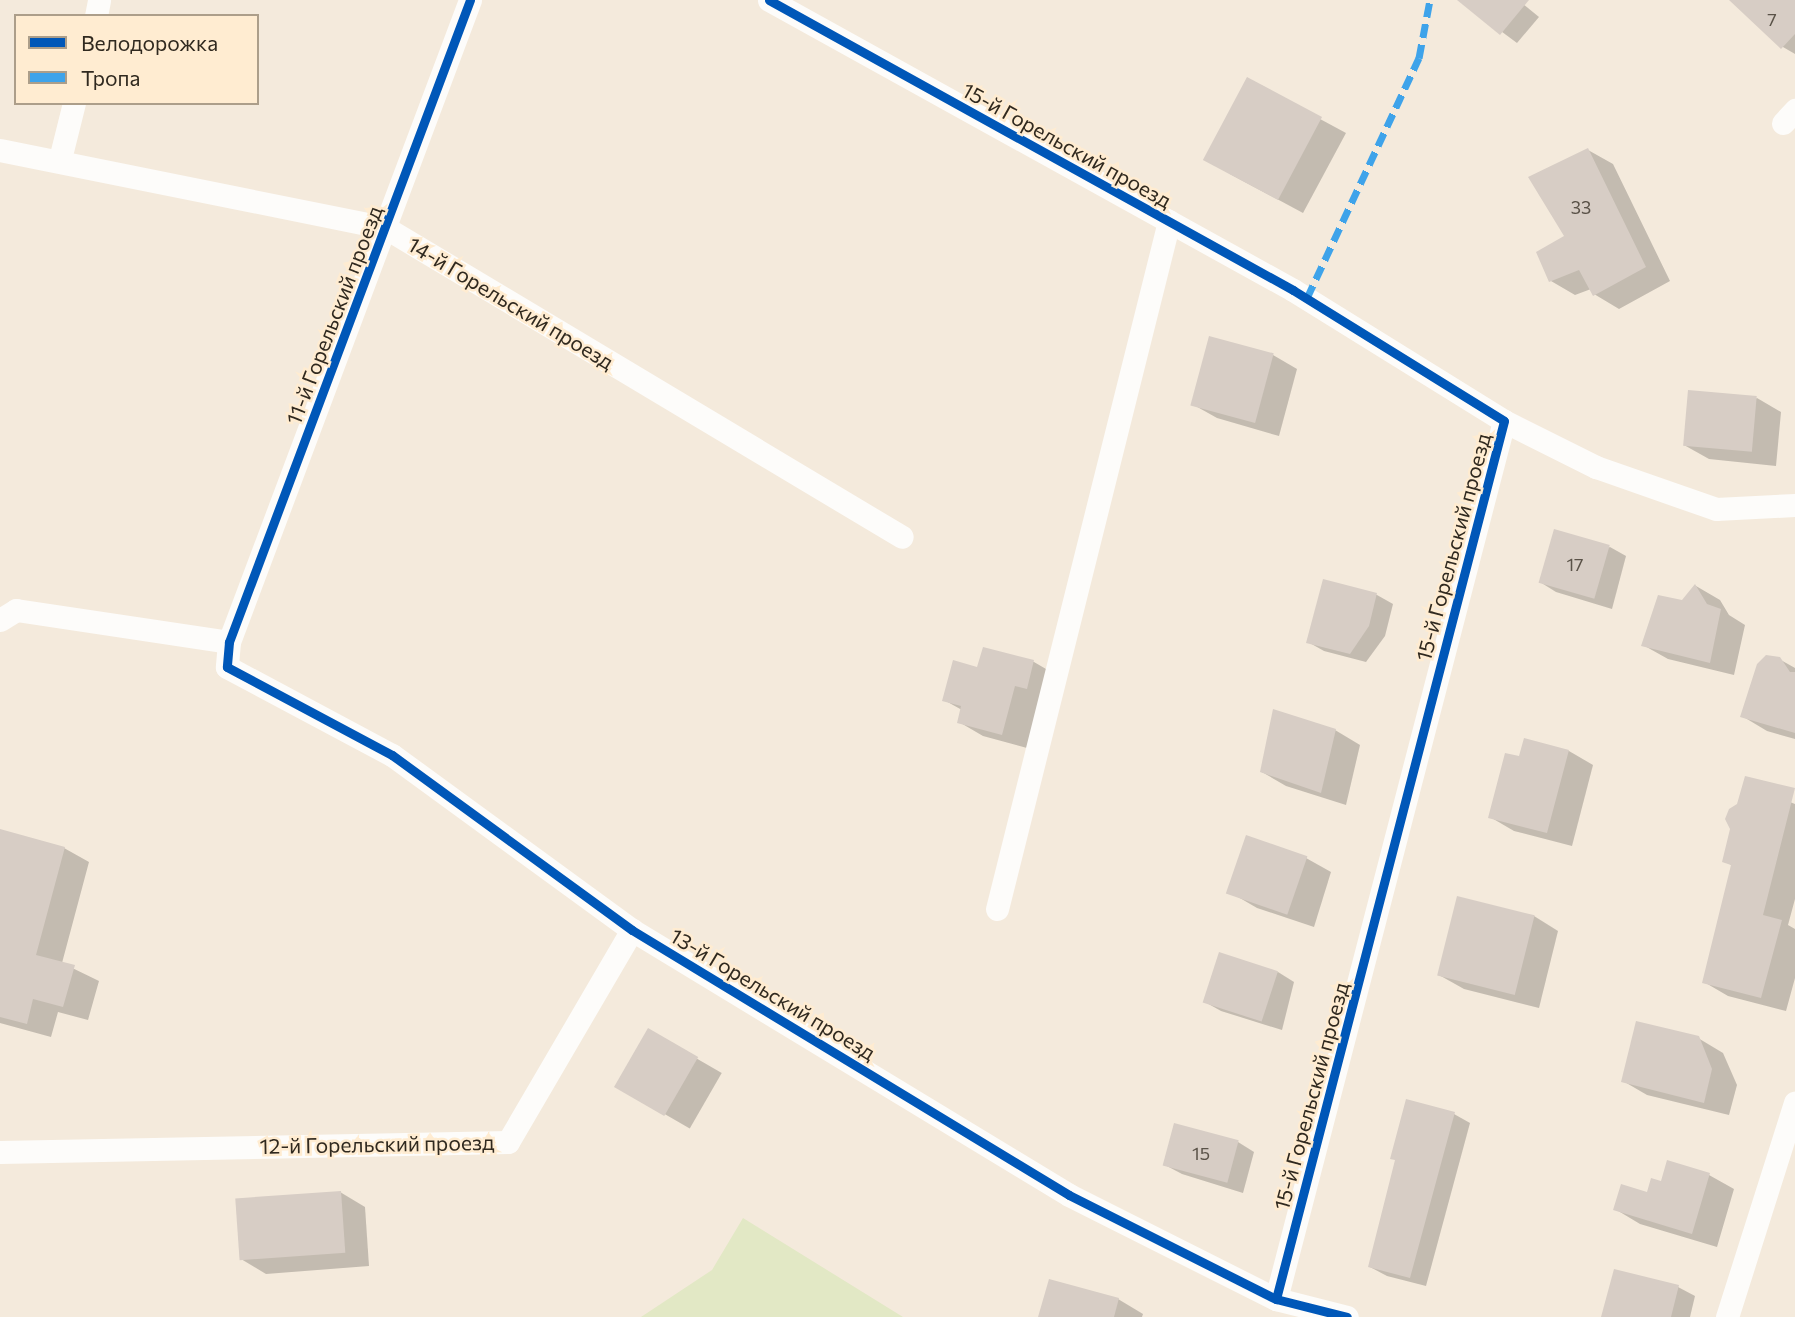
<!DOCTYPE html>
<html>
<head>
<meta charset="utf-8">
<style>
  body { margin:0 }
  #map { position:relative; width:1795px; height:1317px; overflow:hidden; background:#f4eadc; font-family:Commissioner,sans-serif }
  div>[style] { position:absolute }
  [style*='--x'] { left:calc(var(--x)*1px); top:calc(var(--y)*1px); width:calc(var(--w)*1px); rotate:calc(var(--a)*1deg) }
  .green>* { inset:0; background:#e2e8c5 }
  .shadow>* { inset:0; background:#0003; transform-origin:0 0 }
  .building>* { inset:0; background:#d7cdc5; transform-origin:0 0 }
  .minor>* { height:23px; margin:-11.5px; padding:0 11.5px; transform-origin:11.5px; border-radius:11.5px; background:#fdfcfa }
  .quiet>* { height:7px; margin-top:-3.5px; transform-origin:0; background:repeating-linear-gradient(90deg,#3ea3ea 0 14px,transparent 0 21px) }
  .cycleway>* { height:9px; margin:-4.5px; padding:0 4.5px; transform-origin:4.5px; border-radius:4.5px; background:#0057b8 }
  span { translate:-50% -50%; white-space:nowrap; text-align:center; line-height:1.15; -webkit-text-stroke:5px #ffecd1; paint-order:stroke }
  .number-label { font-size:18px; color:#5a5248 }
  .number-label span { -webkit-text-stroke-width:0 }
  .street-label { font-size:21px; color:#30291f }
  .legend { position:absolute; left:14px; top:14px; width:245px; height:91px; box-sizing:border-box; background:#ffecd1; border:2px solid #ac9e8a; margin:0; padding:9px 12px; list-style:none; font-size:21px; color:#30291f }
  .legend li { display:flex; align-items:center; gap:14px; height:35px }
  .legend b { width:35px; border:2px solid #ac9e8a }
</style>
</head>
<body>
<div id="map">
  <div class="green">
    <div style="clip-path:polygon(743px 1218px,903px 1317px,641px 1317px,712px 1270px)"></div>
  </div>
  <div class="shadow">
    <div style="clip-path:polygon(1459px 0,1518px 0,1539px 17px,1517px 43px)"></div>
    <div style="clip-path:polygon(1740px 0,1795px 0,1795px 54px,1783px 47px)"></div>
    <div style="clip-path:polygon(1248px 80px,1346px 133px,1303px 213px,1230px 174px)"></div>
    <div style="clip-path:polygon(1588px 150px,1613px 164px,1670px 281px,1619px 309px,1594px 294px,1591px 289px,1575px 295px,1551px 281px,1566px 237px)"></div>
    <div style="clip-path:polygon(1273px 355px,1297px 369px,1279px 436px,1217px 418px,1192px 404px)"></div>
    <div style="clip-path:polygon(1757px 398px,1781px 412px,1776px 466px,1709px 459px,1684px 445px)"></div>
    <div style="clip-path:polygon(1610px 547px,1626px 556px,1612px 609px,1556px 592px,1540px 582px)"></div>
    <div style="clip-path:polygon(1324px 581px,1377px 595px,1393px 604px,1385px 636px,1366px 662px,1324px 651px,1308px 642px)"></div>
    <div style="clip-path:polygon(1696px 586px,1720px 600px,1729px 615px,1745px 625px,1734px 675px,1668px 659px,1643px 645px)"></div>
    <div style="clip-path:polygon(984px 649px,1034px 662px,1058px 676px,1027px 748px,983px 736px,959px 722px,962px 710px,944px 700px,979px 669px)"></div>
    <div style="clip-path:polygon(1779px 659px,1795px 668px,1795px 739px,1767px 731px,1742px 716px)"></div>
    <div style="clip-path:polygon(1335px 730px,1360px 745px,1346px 805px,1286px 786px,1262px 772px)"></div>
    <div style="clip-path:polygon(1569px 751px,1593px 765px,1572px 846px,1514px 831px,1490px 817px,1521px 758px)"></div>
    <div style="clip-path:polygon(1790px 802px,1795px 804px,1795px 899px,1788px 925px,1795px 929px,1795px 978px,1786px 1011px,1728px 996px,1704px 982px,1733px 866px,1724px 861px)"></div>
    <div style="clip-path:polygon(0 842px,64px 848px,89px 862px,62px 963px,99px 981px,88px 1020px,58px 1012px,51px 1037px,0 1023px)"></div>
    <div style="clip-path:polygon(1306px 858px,1331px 872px,1314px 927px,1257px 908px,1233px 894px)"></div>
    <div style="clip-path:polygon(1534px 916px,1558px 931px,1539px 1008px,1464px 989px,1439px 975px)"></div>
    <div style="clip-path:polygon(1278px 972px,1294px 982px,1282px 1030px,1221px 1011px,1205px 1002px)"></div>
    <div style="left:649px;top:1031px;width:84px;height:64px;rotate:30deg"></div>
    <div style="clip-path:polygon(1698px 1038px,1723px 1053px,1737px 1085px,1729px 1115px,1647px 1095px,1623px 1081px)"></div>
    <div style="clip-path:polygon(1454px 1114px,1470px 1123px,1426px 1286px,1387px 1276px,1370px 1267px)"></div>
    <div style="clip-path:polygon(1238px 1142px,1254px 1152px,1243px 1193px,1182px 1174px,1165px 1165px)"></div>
    <div style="clip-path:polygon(1709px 1175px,1734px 1189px,1717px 1247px,1640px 1224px,1615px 1209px,1648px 1194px,1662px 1183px)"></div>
    <div style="clip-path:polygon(340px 1192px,365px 1207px,369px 1266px,266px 1274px,241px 1259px)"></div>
    <div style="clip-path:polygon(1678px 1287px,1695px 1296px,1690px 1317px,1603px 1317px)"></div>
    <div style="clip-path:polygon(1118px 1299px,1143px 1314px,1142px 1317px,1040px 1317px)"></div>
  </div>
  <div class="building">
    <div style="clip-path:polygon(1457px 0,1529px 0,1500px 35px)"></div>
    <div style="clip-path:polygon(1729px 0,1795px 0,1795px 34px,1781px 49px)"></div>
    <div style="left:1247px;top:77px;width:85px;height:94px;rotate:28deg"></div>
    <div style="clip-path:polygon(1588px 148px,1646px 267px,1593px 296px,1579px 270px,1549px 282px,1536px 252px,1564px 236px,1528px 177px)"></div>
    <div style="left:1209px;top:336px;width:67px;height:72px;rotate:15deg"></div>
    <div style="left:1688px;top:390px;width:69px;height:56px;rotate:5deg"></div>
    <div style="left:1554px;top:529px;width:58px;height:56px;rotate:16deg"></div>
    <div style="clip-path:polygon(1323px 579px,1377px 593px,1369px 626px,1350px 654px,1306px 643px)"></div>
    <div style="clip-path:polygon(1695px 584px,1707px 604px,1721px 609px,1710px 663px,1641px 646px,1658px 595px,1682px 600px)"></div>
    <div style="clip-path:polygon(983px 647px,1034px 660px,1027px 689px,1015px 686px,1002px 735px,957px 723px,961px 706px,942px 701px,953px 660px,977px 667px)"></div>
    <div style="clip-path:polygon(1766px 655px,1780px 657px,1790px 672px,1795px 672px,1795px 733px,1740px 717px,1757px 664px)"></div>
    <div style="clip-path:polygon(1273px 709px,1336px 729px,1321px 793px,1260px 772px)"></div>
    <div style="clip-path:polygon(1524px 738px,1569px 750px,1547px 833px,1488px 818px,1505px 753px,1519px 756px)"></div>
    <div style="clip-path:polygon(1745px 776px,1795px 788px,1763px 915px,1782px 920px,1761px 998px,1702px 983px,1731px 865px,1722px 862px,1730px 829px,1725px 819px,1729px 809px,1737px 804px)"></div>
    <div style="clip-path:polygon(0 829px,65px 847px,36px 955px,75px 965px,63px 1007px,33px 999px,27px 1024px,0 1017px)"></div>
    <div style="left:1246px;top:835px;width:65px;height:62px;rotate:19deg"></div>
    <div style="left:1457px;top:896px;width:80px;height:82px;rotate:14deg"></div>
    <div style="left:1219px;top:952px;width:62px;height:53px;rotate:18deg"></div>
    <div style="clip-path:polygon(1636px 1021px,1699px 1036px,1712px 1069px,1704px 1103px,1621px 1082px)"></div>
    <div style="left:648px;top:1028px;width:58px;height:68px;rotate:30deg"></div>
    <div style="clip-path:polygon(1406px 1099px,1455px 1112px,1410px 1278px,1368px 1267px,1395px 1160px,1390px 1159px)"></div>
    <div style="left:1174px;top:1123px;width:67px;height:44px;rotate:15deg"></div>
    <div style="clip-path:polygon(1667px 1160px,1710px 1173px,1692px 1234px,1613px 1210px,1621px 1184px,1647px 1192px,1651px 1178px,1661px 1181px)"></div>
    <div style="left:341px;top:1191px;width:62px;height:106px;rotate:86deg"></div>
    <div style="clip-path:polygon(1614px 1269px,1679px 1285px,1671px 1317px,1601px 1317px)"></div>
    <div style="clip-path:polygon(1049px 1279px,1119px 1298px,1114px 1317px,1038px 1317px)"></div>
  </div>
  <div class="minor">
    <div style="--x:470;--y:0;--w:686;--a:110.58"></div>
    <div style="--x:229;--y:642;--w:25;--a:95"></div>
    <div style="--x:227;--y:667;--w:187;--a:28.1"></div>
    <div style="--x:392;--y:755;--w:297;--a:36.1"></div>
    <div style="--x:632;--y:930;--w:511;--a:31.23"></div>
    <div style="--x:1069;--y:1195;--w:232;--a:26.7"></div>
    <div style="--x:1276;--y:1299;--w:73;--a:14.2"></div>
    <div style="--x:769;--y:0;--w:599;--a:28.96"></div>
    <div style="--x:1293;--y:290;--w:248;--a:31.8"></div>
    <div style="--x:1504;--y:421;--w:907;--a:104.56"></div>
    <div style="--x:96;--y:16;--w:16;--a:-79"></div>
    <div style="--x:1783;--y:123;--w:18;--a:-47"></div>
    <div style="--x:0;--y:150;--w:394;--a:11.4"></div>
    <div style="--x:386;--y:228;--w:601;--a:30.91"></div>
    <div style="--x:60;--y:159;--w:58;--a:-76"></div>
    <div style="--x:1504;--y:421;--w:103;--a:26.6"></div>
    <div style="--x:1596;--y:467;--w:127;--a:19.3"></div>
    <div style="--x:1716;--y:509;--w:79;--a:-2.9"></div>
    <div style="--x:0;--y:620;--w:19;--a:-32"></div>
    <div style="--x:16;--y:610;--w:215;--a:8.5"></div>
    <div style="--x:997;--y:909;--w:709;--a:-75.96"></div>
    <div style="--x:0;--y:1152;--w:508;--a:-1.13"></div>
    <div style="--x:508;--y:1142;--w:246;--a:-59.7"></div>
    <div style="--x:1727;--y:1317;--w:225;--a:-72.4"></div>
  </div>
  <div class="quiet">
    <div style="--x:1307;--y:298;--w:265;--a:-65"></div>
    <div style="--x:1419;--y:58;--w:59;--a:-79.3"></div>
  </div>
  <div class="cycleway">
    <div style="--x:470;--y:0;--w:686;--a:110.58"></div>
    <div style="--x:229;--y:642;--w:25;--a:95"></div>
    <div style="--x:227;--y:667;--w:187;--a:28.1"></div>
    <div style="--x:392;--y:755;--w:297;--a:36.1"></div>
    <div style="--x:632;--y:930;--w:511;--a:31.23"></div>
    <div style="--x:1069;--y:1195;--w:232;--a:26.7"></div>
    <div style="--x:1276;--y:1299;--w:73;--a:14.2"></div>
    <div style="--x:769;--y:0;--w:599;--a:28.96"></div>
    <div style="--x:1293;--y:290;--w:248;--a:31.8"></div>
    <div style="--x:1504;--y:421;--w:907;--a:104.56"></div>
  </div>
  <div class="number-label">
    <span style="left:1772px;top:19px">7</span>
    <span style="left:1581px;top:207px">33</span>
    <span style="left:1575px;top:564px">17</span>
    <span style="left:1201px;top:1153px">15</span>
  </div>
  <div class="street-label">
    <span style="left:1067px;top:145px;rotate:29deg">15-й Горельский проезд</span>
    <span style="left:511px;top:303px;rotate:31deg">14-й Горельский проезд</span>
    <span style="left:334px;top:315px;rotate:-69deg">11-й Горельский проезд</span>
    <span style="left:1453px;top:547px;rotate:-75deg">15-й Горельский проезд</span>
    <span style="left:773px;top:994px;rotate:31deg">13-й Горельский проезд</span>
    <span style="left:1311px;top:1096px;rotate:-75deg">15-й Горельский проезд</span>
    <span style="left:377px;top:1144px;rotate:-1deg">12-й Горельский проезд</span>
  </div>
  <ul class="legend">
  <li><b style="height:9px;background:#0057b8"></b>Велодорожка</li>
  <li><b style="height:9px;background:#3ea3ea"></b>Тропа</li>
  </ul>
</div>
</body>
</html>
